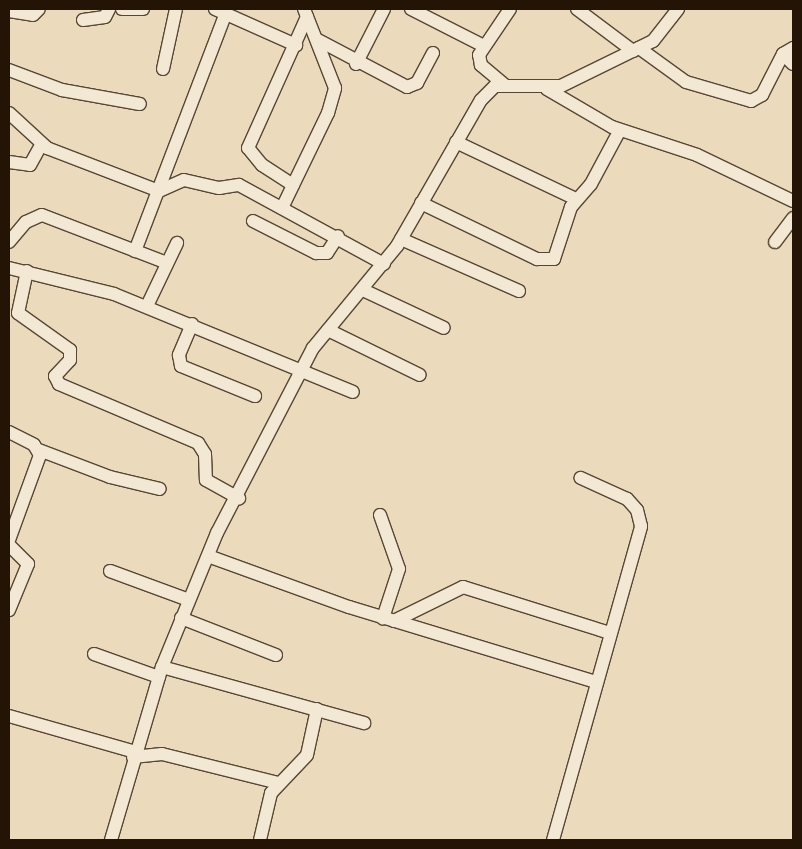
<!DOCTYPE html>
<html>
<head>
<meta charset="utf-8">
<style>
  body { margin:0 }
  #map { position:relative; width:802px; height:849px; overflow:hidden; background:#ebdbbc; font-family:"IM FELL Double Pica",serif }
  div>[style] { position:absolute }
  [style*='--x'] { left:calc(var(--x)*1px); top:calc(var(--y)*1px); width:calc(var(--w)*1px); rotate:calc(var(--a)*1deg) }
  .roads { filter:drop-shadow(1px 0 #564634) drop-shadow(-1px 0 #564634) drop-shadow(0 1px #564634) drop-shadow(0 -1px #564634) }
  .minor>* { height:12px; margin:-6px; padding:0 6px; transform-origin:6px; border-radius:6px; background:#f2e8d3 }
  span { translate:-50% -50%; white-space:nowrap; text-align:center; line-height:1.15; -webkit-text-stroke:4.5px #f2e8d3; paint-order:stroke }
  .frame { position:absolute; inset:0; border:10px solid #241406; pointer-events:none }
</style>
</head>
<body>
<div id="map">
  <div class="roads">
    <div class="minor">
      <div style="--x:122;--y:9;--w:21;--a:0"></div>
      <div style="--x:215;--y:9;--w:89;--a:24"></div>
      <div style="--x:411;--y:9;--w:82;--a:26.9"></div>
      <div style="--x:577;--y:9;--w:70;--a:36.9"></div>
      <div style="--x:9;--y:11;--w:24;--a:9"></div>
      <div style="--x:33;--y:15;--w:8;--a:-45"></div>
      <div style="--x:83;--y:20;--w:22;--a:-8"></div>
      <div style="--x:105;--y:17;--w:9;--a:-63"></div>
      <div style="--x:318;--y:40;--w:101;--a:27.8"></div>
      <div style="--x:407;--y:87;--w:11;--a:-22"></div>
      <div style="--x:417;--y:83;--w:34;--a:-62"></div>
      <div style="--x:639;--y:48;--w:58;--a:35.9"></div>
      <div style="--x:686;--y:82;--w:68;--a:16.3"></div>
      <div style="--x:751;--y:101;--w:13;--a:-29"></div>
      <div style="--x:762;--y:95;--w:46;--a:-62.9"></div>
      <div style="--x:783;--y:54;--w:12;--a:-31"></div>
      <div style="--x:783;--y:54;--w:14;--a:45"></div>
      <div style="--x:356;--y:64;--w:62;--a:-63"></div>
      <div style="--x:163;--y:69;--w:61;--a:-77.8"></div>
      <div style="--x:9;--y:70;--w:57;--a:20.7"></div>
      <div style="--x:62;--y:90;--w:79;--a:10.2"></div>
      <div style="--x:506;--y:86;--w:33;--a:-140"></div>
      <div style="--x:481;--y:65;--w:10;--a:-101"></div>
      <div style="--x:479;--y:55;--w:55;--a:-56"></div>
      <div style="--x:547;--y:89;--w:75;--a:30.3"></div>
      <div style="--x:612;--y:127;--w:89;--a:18.2"></div>
      <div style="--x:697;--y:155;--w:106;--a:25.6"></div>
      <div style="--x:9;--y:113;--w:52;--a:42.6"></div>
      <div style="--x:47;--y:148;--w:120;--a:21"></div>
      <div style="--x:159;--y:191;--w:27;--a:-24"></div>
      <div style="--x:184;--y:180;--w:36;--a:13"></div>
      <div style="--x:219;--y:188;--w:20;--a:-9"></div>
      <div style="--x:239;--y:185;--w:165;--a:28.6"></div>
      <div style="--x:456;--y:142;--w:133;--a:25.4"></div>
      <div style="--x:9;--y:162;--w:21;--a:8"></div>
      <div style="--x:30;--y:165;--w:23;--a:-61"></div>
      <div style="--x:293;--y:185;--w:37;--a:-147"></div>
      <div style="--x:262;--y:165;--w:22;--a:-129"></div>
      <div style="--x:248;--y:148;--w:144;--a:-65.8"></div>
      <div style="--x:421;--y:203;--w:129;--a:25.8"></div>
      <div style="--x:537;--y:259;--w:17;--a:0"></div>
      <div style="--x:554;--y:259;--w:55;--a:-71.9"></div>
      <div style="--x:571;--y:207;--w:30;--a:-49"></div>
      <div style="--x:591;--y:184;--w:61;--a:-61.8"></div>
      <div style="--x:282;--y:208;--w:106;--a:-64.2"></div>
      <div style="--x:328;--y:113;--w:26;--a:-74"></div>
      <div style="--x:335;--y:88;--w:85;--a:-111.4"></div>
      <div style="--x:253;--y:221;--w:71;--a:26.9"></div>
      <div style="--x:316;--y:253;--w:11;--a:0"></div>
      <div style="--x:327;--y:253;--w:20;--a:-57"></div>
      <div style="--x:401;--y:239;--w:129;--a:23.8"></div>
      <div style="--x:9;--y:242;--w:26;--a:-50"></div>
      <div style="--x:26;--y:222;--w:17;--a:-24"></div>
      <div style="--x:42;--y:215;--w:134;--a:21"></div>
      <div style="--x:775;--y:242;--w:30;--a:-53"></div>
      <div style="--x:135;--y:251;--w:253;--a:-69.1"></div>
      <div style="--x:9;--y:268;--w:108;--a:13.9"></div>
      <div style="--x:114;--y:294;--w:258;--a:22.3"></div>
      <div style="--x:27;--y:271;--w:43;--a:102.1"></div>
      <div style="--x:18;--y:313;--w:64;--a:35.4"></div>
      <div style="--x:70;--y:350;--w:10;--a:90"></div>
      <div style="--x:70;--y:360;--w:22;--a:133"></div>
      <div style="--x:55;--y:376;--w:9;--a:63"></div>
      <div style="--x:59;--y:384;--w:151;--a:23"></div>
      <div style="--x:198;--y:443;--w:13;--a:58"></div>
      <div style="--x:205;--y:454;--w:26;--a:88"></div>
      <div style="--x:206;--y:480;--w:38;--a:29"></div>
      <div style="--x:363;--y:290;--w:89;--a:25.1"></div>
      <div style="--x:147;--y:306;--w:70;--a:-64.5"></div>
      <div style="--x:192;--y:324;--w:34;--a:113"></div>
      <div style="--x:179;--y:355;--w:11;--a:80"></div>
      <div style="--x:181;--y:366;--w:80;--a:22.1"></div>
      <div style="--x:328;--y:330;--w:102;--a:26.1"></div>
      <div style="--x:9;--y:432;--w:28;--a:27"></div>
      <div style="--x:34;--y:445;--w:12;--a:59"></div>
      <div style="--x:40;--y:455;--w:90;--a:110"></div>
      <div style="--x:39;--y:450;--w:76;--a:20.8"></div>
      <div style="--x:110;--y:477;--w:51;--a:13.5"></div>
      <div style="--x:380;--y:515;--w:57;--a:70.6"></div>
      <div style="--x:399;--y:569;--w:52;--a:108.1"></div>
      <div style="--x:9;--y:545;--w:27;--a:45"></div>
      <div style="--x:28;--y:564;--w:50;--a:112.4"></div>
      <div style="--x:208;--y:556;--w:150;--a:19.9"></div>
      <div style="--x:349;--y:607;--w:258;--a:16.9"></div>
      <div style="--x:110;--y:571;--w:84;--a:20.2"></div>
      <div style="--x:181;--y:618;--w:102;--a:21.3"></div>
      <div style="--x:394;--y:621;--w:77;--a:-26.2"></div>
      <div style="--x:463;--y:587;--w:154;--a:17.4"></div>
      <div style="--x:94;--y:654;--w:69;--a:19.5"></div>
      <div style="--x:162;--y:667;--w:210;--a:15.5"></div>
      <div style="--x:9;--y:716;--w:131;--a:15.9"></div>
      <div style="--x:133;--y:757;--w:29;--a:-6"></div>
      <div style="--x:162;--y:754;--w:120;--a:14"></div>
      <div style="--x:111;--y:840;--w:180;--a:-73.6"></div>
      <div style="--x:162;--y:667;--w:145;--a:-67.7"></div>
      <div style="--x:217;--y:533;--w:208;--a:-62.6"></div>
      <div style="--x:313;--y:348;--w:132;--a:-50.5"></div>
      <div style="--x:397;--y:246;--w:168;--a:-60.1"></div>
      <div style="--x:481;--y:100;--w:20;--a:-45"></div>
      <div style="--x:495;--y:86;--w:66;--a:0"></div>
      <div style="--x:561;--y:86;--w:102;--a:-26.1"></div>
      <div style="--x:653;--y:41;--w:41;--a:-52"></div>
      <div style="--x:260;--y:840;--w:48;--a:-76.8"></div>
      <div style="--x:271;--y:793;--w:52;--a:-46.5"></div>
      <div style="--x:307;--y:755;--w:47;--a:-77.7"></div>
      <div style="--x:553;--y:840;--w:326;--a:-74.3"></div>
      <div style="--x:641;--y:526;--w:16;--a:-104"></div>
      <div style="--x:637;--y:510;--w:15;--a:-132"></div>
      <div style="--x:627;--y:499;--w:51;--a:-155.5"></div>
    </div>
  </div>
  <div class="frame"></div>
</div>
</body>
</html>
